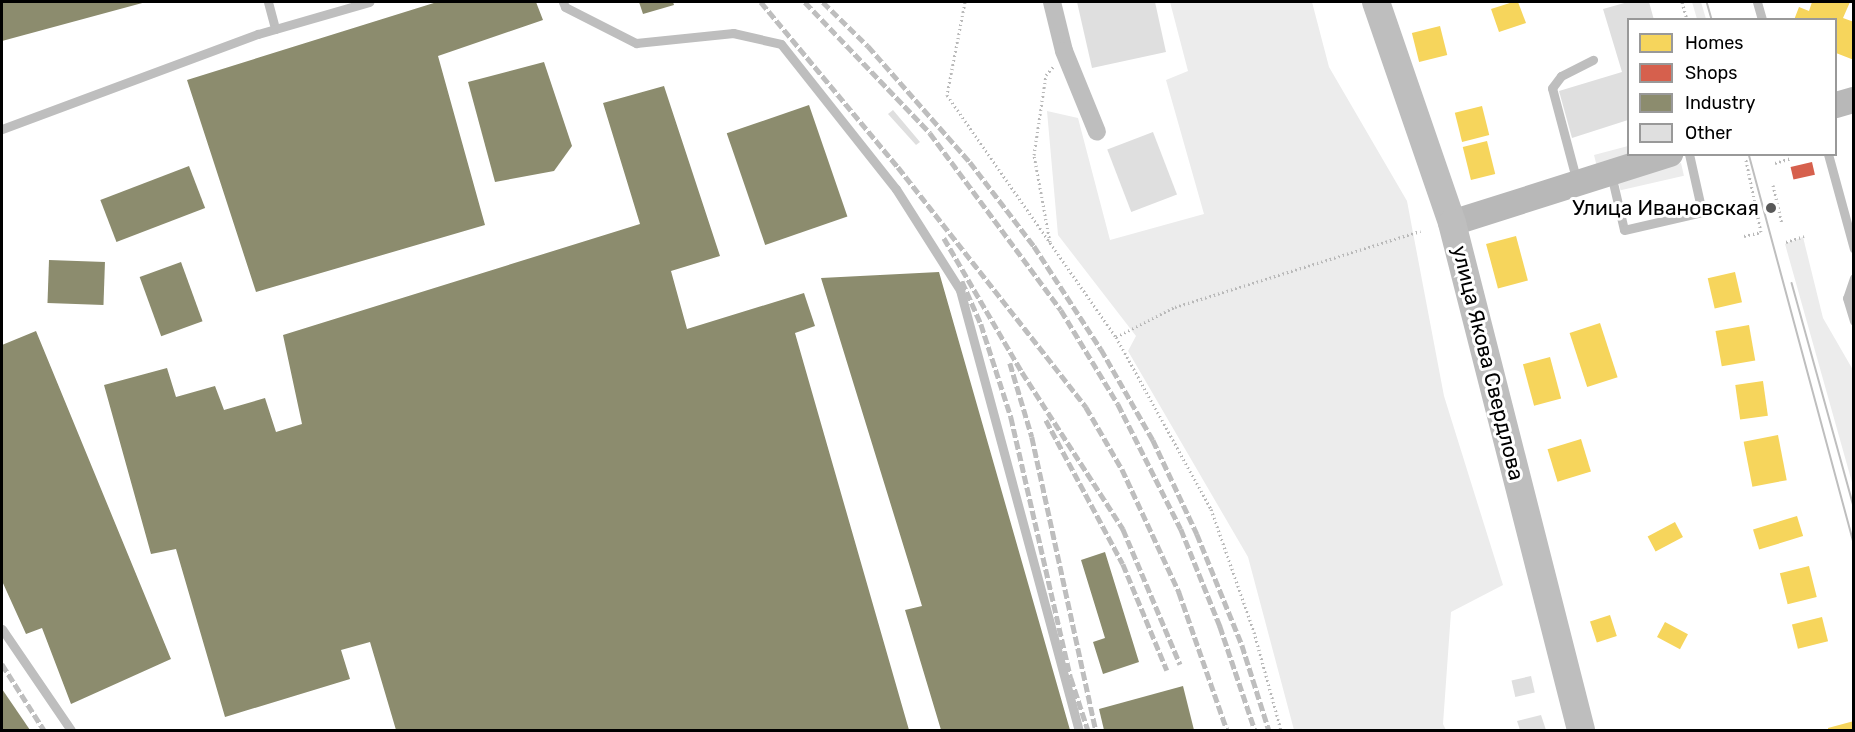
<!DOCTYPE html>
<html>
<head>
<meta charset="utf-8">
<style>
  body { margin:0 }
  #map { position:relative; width:1855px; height:732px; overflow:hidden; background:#fff; font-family:Rubik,sans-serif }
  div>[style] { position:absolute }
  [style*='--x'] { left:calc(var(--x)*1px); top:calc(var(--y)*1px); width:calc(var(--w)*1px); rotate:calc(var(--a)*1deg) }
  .green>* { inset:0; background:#ececec; transform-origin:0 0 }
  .homes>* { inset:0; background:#f6d55c; transform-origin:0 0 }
  .shops>* { inset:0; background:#d6604d; transform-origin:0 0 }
  .industry>* { inset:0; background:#8c8c6e; transform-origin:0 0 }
  .building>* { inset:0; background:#dfdfdf; transform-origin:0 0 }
  .path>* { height:3px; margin-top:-1.5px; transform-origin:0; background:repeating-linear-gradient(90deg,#b9b9b9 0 1.5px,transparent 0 4.5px) }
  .lane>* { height:9px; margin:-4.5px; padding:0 4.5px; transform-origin:4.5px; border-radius:4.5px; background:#bebebe }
  .street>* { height:18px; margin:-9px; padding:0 9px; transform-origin:9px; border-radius:9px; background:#bebebe }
  .secondary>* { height:26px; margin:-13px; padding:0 13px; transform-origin:13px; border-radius:13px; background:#b8b8b8 }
  .primary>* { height:28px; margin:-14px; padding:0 14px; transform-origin:14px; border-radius:14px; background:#bebebe }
  .tram>* { height:1.5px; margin:-0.75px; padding:0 0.75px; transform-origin:0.75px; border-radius:0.75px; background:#bebebe }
  .rail>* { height:4.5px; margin-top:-2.25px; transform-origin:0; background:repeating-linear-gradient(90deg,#bebebe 0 9px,transparent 0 12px) }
  .dots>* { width:16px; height:16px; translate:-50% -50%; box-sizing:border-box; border:3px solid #fff; border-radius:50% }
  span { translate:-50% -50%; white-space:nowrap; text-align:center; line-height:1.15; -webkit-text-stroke:6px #fff; paint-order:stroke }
  .poi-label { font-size:21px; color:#000 }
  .right { translate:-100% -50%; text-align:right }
  .street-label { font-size:21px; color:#000 }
  .frame { position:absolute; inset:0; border:3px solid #000; pointer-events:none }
  .legend { position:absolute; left:1627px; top:18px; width:210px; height:138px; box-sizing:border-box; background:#fff; border:2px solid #999; margin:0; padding:8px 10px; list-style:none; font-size:18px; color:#000 }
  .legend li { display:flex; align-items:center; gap:12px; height:30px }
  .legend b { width:30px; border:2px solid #999 }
</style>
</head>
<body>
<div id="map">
  <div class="green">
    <div style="clip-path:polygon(1170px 2px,1312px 2px,1329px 67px,1407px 201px,1444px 396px,1503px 585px,1451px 612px,1443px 724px,1446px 730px,1294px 730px,1248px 557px,1128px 351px,1136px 336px,1058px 235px,1047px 111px,1078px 118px,1110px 240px,1204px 214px,1166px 80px,1188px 71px)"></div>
    <div style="clip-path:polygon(1692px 2px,1701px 2px,1706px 19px,1697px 19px)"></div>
    <div style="clip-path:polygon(1628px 146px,1628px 154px,1597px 167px,1594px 155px)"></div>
    <div style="left:1681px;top:163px;width:13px;height:65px;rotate:77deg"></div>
    <div style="clip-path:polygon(1803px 237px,1823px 318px,1853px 370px,1853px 486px,1785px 244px)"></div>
  </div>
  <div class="homes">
    <div style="clip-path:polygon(1513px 2px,1518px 2px,1526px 23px,1499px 32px,1491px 9px)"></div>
    <div style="clip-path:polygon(1812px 2px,1850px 2px,1843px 18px,1854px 22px,1854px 60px,1836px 53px,1836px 20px,1794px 20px,1799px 7px,1809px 11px)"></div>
    <div style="left:1440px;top:26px;width:30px;height:29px;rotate:76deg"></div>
    <div style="left:1482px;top:106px;width:30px;height:28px;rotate:76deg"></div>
    <div style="left:1487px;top:141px;width:34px;height:25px;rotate:76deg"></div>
    <div style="left:1516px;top:236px;width:46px;height:31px;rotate:75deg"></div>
    <div style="left:1735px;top:272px;width:31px;height:28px;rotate:77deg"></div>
    <div style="left:1600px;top:323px;width:57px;height:32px;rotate:72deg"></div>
    <div style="left:1749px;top:325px;width:36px;height:34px;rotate:80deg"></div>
    <div style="left:1550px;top:357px;width:43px;height:28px;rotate:75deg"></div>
    <div style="left:1763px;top:381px;width:35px;height:28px;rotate:82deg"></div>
    <div style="left:1778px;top:435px;width:46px;height:35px;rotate:79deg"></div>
    <div style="left:1581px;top:439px;width:34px;height:35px;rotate:73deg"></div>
    <div style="left:1797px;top:516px;width:21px;height:46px;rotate:73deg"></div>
    <div style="left:1675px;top:522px;width:17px;height:31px;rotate:62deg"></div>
    <div style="left:1809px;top:566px;width:32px;height:30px;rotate:76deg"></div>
    <div style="left:1610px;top:615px;width:22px;height:21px;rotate:72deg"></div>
    <div style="left:1822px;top:617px;width:25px;height:31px;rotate:76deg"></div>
    <div style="left:1665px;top:622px;width:26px;height:17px;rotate:28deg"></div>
    <div style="clip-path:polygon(1854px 721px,1854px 730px,1828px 730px,1828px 728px)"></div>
  </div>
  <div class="shops">
    <div style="left:1812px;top:162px;width:13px;height:22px;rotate:77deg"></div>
  </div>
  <div class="industry">
    <div style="clip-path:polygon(2px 2px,146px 2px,2px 41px)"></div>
    <div style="clip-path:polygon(437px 2px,536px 2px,543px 20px,438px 56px,485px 225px,256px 292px,187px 80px)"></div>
    <div style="clip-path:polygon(639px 2px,673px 2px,674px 5px,643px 14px)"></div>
    <div style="clip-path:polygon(544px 62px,572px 146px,554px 171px,495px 182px,468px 82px)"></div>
    <div style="clip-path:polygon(664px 86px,720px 256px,671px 271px,687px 329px,804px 293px,815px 326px,795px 333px,909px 730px,396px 730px,370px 642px,341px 650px,350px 679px,225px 717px,176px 549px,151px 554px,104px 385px,167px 368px,176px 397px,215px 386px,224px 410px,265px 398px,276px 432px,302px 424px,283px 335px,640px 224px,603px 103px)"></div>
    <div style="left:809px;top:105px;width:118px;height:87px;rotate:71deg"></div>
    <div style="left:189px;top:166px;width:45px;height:95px;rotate:69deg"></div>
    <div style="left:49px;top:260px;width:56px;height:43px;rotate:2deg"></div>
    <div style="left:181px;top:262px;width:63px;height:44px;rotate:70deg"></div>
    <div style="clip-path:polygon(939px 272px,1070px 730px,941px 730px,905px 610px,922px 606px,821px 278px)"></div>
    <div style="clip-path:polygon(36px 331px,171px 659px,71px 704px,42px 628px,26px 634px,2px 581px,2px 345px)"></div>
    <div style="clip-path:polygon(1105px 552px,1139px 662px,1103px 674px,1093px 642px,1105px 638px,1081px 560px)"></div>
    <div style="clip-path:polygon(1183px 686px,1194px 730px,1104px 730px,1099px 709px)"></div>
    <div style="clip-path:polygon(2px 689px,30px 730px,2px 730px)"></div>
  </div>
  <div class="building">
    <div style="clip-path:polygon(1077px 2px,1155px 2px,1166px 52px,1092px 68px)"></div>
    <div style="clip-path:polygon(1628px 2px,1649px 2px,1654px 20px,1628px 20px,1628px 120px,1572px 138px,1559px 91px,1622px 72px,1603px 9px)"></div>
    <div style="clip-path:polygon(893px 110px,920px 142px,916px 145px,888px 114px)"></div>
    <div style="left:1153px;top:132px;width:67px;height:49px;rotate:69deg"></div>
    <div style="left:1531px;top:676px;width:17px;height:20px;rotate:77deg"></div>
    <div style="clip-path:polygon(1541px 715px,1546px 730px,1520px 730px,1517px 721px)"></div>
  </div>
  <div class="path">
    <div style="--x:965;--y:2;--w:95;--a:101"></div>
    <div style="--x:947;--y:95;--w:295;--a:55.1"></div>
    <div style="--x:1116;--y:337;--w:196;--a:61.1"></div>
    <div style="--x:1211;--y:509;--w:130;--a:70.7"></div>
    <div style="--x:1254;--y:632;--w:102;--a:74.6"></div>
    <div style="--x:1682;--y:2;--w:19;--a:74"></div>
    <div style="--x:1795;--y:154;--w:3;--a:90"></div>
    <div style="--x:1775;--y:163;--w:17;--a:-17"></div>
    <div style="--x:1773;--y:185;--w:40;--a:77"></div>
    <div style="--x:1744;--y:236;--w:17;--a:-13"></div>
    <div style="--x:1761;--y:232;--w:74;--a:-101.8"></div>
    <div style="--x:1050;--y:242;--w:88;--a:-100.4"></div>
    <div style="--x:1034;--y:155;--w:81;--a:-81.5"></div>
    <div style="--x:1046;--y:75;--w:11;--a:-49"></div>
    <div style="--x:1786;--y:242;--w:19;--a:-18"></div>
    <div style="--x:1116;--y:337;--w:66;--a:-27"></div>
    <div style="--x:1175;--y:307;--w:257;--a:-17.2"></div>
  </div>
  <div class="lane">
    <div style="--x:268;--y:2;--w:28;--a:75"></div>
    <div style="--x:563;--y:2;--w:5;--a:68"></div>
    <div style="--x:565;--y:7;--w:80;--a:26.9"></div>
    <div style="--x:636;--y:43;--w:98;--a:-5.9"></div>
    <div style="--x:733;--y:33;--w:49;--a:12.9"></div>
    <div style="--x:781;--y:44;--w:185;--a:51.6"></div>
    <div style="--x:896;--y:189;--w:120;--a:57.6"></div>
    <div style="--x:960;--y:290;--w:456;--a:74.9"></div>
    <div style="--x:1757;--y:2;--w:19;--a:74"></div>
    <div style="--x:2;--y:129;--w:273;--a:-20.4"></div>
    <div style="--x:258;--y:34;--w:116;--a:-16.1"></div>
    <div style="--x:1828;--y:154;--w:98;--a:74.7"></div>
    <div style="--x:1611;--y:174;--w:57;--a:76.9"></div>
    <div style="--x:1624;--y:230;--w:80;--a:-13"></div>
    <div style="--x:1702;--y:212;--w:59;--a:-102.6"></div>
    <div style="--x:1577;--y:182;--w:97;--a:-104.9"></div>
    <div style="--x:1552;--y:88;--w:15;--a:-53"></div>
    <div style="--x:1561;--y:76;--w:36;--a:-27"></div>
    <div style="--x:1854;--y:278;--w:21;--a:109"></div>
    <div style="--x:1847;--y:298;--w:24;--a:73"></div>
    <div style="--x:2;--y:629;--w:122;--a:55.7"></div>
  </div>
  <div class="street">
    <div style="--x:1052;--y:2;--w:50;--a:76.2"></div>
    <div style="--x:1064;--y:51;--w:87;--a:67.8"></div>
  </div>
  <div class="secondary">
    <div style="--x:1836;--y:105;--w:19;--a:-16"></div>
    <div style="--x:1452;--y:223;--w:229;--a:-17.6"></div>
  </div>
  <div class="primary">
    <div style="--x:1376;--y:2;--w:234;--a:71"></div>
    <div style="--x:1452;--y:223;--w:523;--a:75.72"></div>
  </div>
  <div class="tram">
    <div style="--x:1707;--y:2;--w:19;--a:74"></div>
    <div style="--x:1749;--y:154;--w:404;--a:74.9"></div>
    <div style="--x:1792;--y:283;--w:231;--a:74.5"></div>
  </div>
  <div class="rail">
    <div style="--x:761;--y:2;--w:214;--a:50.3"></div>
    <div style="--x:898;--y:167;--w:305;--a:51.9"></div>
    <div style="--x:1086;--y:407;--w:72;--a:59.9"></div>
    <div style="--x:1122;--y:469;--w:136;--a:65.1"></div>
    <div style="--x:1179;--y:592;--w:146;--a:70.8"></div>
    <div style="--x:805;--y:2;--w:181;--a:46.3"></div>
    <div style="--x:930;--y:133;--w:220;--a:53.5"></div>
    <div style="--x:1061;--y:310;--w:110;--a:58.8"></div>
    <div style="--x:1118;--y:404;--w:140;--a:63.3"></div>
    <div style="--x:1181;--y:529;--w:105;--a:68.1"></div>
    <div style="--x:1220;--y:626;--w:110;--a:71.4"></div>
    <div style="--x:823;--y:2;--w:63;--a:44.4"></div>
    <div style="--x:868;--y:46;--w:154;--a:48.7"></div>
    <div style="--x:970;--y:162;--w:106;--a:52.7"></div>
    <div style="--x:1034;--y:246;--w:123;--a:57"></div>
    <div style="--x:1101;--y:349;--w:105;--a:60.3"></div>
    <div style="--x:1153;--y:440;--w:104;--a:64.9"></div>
    <div style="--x:1197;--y:534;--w:120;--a:67.9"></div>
    <div style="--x:1242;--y:645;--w:89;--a:72.4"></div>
    <div style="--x:944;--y:238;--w:155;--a:59.8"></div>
    <div style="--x:1022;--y:372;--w:187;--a:57.2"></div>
    <div style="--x:1123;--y:529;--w:147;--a:67.1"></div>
    <div style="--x:962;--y:281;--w:47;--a:66.2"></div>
    <div style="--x:981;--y:324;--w:98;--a:72.1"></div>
    <div style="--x:1011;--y:417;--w:268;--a:77.1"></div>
    <div style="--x:1071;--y:678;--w:55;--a:71.9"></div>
    <div style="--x:1010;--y:363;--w:77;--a:73.4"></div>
    <div style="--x:1032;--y:437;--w:300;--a:77.7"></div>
    <div style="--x:1046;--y:420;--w:163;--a:61.9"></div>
    <div style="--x:1123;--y:564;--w:115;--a:67.5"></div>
    <div style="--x:2;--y:664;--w:78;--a:57.5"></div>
  </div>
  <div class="dots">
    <div style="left:1771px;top:208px;background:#595959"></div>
  </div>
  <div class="poi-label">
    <span class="right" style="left:1759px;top:208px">Улица Ивановская</span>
  </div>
  <div class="street-label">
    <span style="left:1488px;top:363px;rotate:76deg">улица Якова Свердлова</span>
  </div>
  <div class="frame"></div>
  <ul class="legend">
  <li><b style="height:16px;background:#f6d55c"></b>Homes</li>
  <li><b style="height:16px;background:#d6604d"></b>Shops</li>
  <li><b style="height:16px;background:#8c8c6e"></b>Industry</li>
  <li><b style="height:16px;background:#dfdfdf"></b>Other</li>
  </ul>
</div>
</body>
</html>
